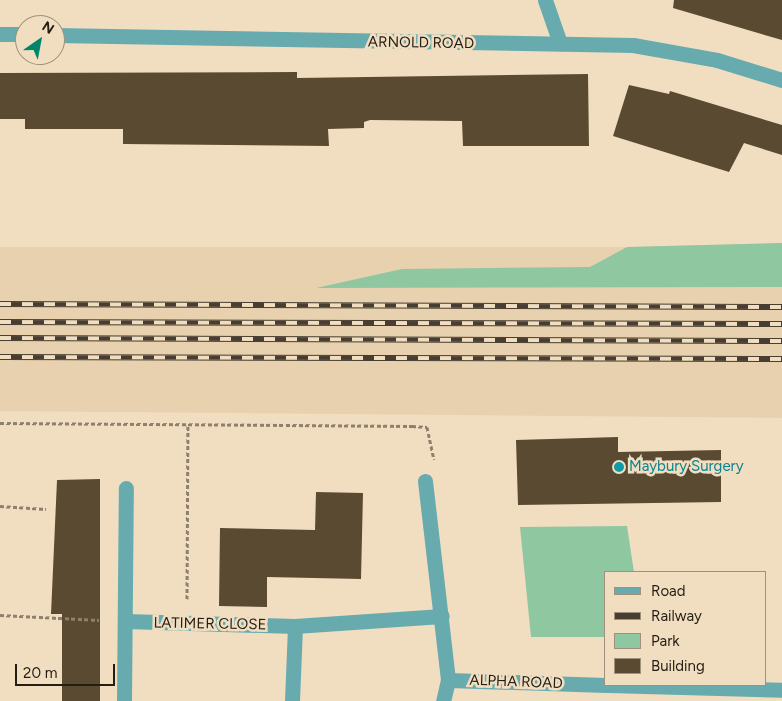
<!DOCTYPE html>
<html>
<head>
<meta charset="utf-8">
<style>
  body { margin:0 }
  #map { position:relative; width:782px; height:701px; overflow:hidden; background:#f1dec1; font-family:Figtree,sans-serif }
  div>[style] { position:absolute }
  [style*='--x'] { left:calc(var(--x)*1px); top:calc(var(--y)*1px); width:calc(var(--w)*1px); rotate:calc(var(--a)*1deg) }
  .built>* { inset:0; background:#e8d1ae }
  .green>* { inset:0; background:#8fc7a1 }
  .building>* { inset:0; background:#5a4a31 }
  .path>* { height:3px; margin-top:-1.5px; transform-origin:0; background:repeating-linear-gradient(90deg,#8d806c 0 4px,transparent 0 6.5px) }
  .minor>* { height:15px; margin:-7.5px; padding:0 7.5px; transform-origin:7.5px; border-radius:7.5px; background:#67abaf }
  .rail>* { height:5.5px; margin-top:-2.75px; transform-origin:0; background:repeating-linear-gradient(90deg,#f1dec1 0 11px,#473e31 0 22px); box-sizing:border-box; border-block:1px solid #473e31 }
  .dots>* { width:14px; height:14px; translate:-50% -50%; box-sizing:border-box; border:2px solid #f1dec1; border-radius:50% }
  span { translate:-50% -50%; white-space:nowrap; text-align:center; line-height:1.15; -webkit-text-stroke:5px #f1dec1; paint-order:stroke }
  .street-label { font-size:15px; color:#241d13 }
  .culture-label { font-size:15px; color:#0d838f }
  .left { translate:0 -50%; text-align:left }
  .legend { position:absolute; left:604px; top:571px; width:162px; height:115px; box-sizing:border-box; background:#f1dec1; border:1px solid #9f917b; margin:0; padding:6px 9px; list-style:none; font-size:15px; color:#241d13 }
  .legend li { display:flex; align-items:center; gap:10px; height:25px }
  .legend b { width:25px; border:1px solid #9f917b }
  .north { position:absolute; left:15px; top:15px; width:50px; height:50px; box-sizing:border-box; background:#f1dec1; border:1px solid #9f917b; border-radius:50%; rotate:33deg; font-size:14px; font-weight:700; line-height:20px; text-align:center; color:#241d13 }
  .north::after { content:''; display:block; margin:auto; width:18px; height:22px; background:#00866a; clip-path:polygon(50% 0,100% 100%,50% 72%,0 100%) }
  .scale { position:absolute; left:15px; top:664px; width:100px; height:22px; box-sizing:border-box; border:2px solid #241d13; border-top:0; padding-left:6px; font-size:15px; line-height:18px; white-space:nowrap; color:#241d13; -webkit-text-stroke:4px #f1dec1; paint-order:stroke }
</style>
</head>
<body>
<div id="map">
  <div class="built">
    <div style="clip-path:polygon(782px 243px,782px 418px,0 411px,0 247px,627px 247px)"></div>
  </div>
  <div class="green">
    <div style="clip-path:polygon(782px 243px,782px 287px,316px 288px,402px 269px,590px 267px,627px 247px)"></div>
    <div style="clip-path:polygon(627px 526px,634px 572px,606px 572px,606px 637px,531px 637px,520px 527px)"></div>
  </div>
  <div class="building">
    <div style="clip-path:polygon(674px 0,782px 0,782px 40px,673px 8px)"></div>
    <div style="clip-path:polygon(297px 72px,297px 78px,588px 74px,589px 146px,463px 146px,462px 121px,370px 120px,364px 122px,364px 128px,328px 129px,329px 146px,123px 144px,123px 129px,25px 129px,25px 119px,0 119px,0 73px)"></div>
    <div style="clip-path:polygon(629px 85px,669px 94px,670px 91px,782px 125px,782px 155px,744px 143px,729px 172px,613px 136px)"></div>
    <div style="clip-path:polygon(618px 437px,618px 452px,721px 450px,721px 502px,518px 505px,516px 440px)"></div>
    <div style="clip-path:polygon(100px 479px,100px 701px,62px 701px,62px 614px,51px 614px,57px 480px)"></div>
    <div style="clip-path:polygon(316px 492px,363px 493px,361px 579px,267px 577px,267px 607px,219px 606px,220px 528px,315px 530px)"></div>
  </div>
  <div class="path">
    <div style="--x:0;--y:423;--w:412;--a:0.4"></div>
    <div style="--x:412;--y:426;--w:15;--a:4"></div>
    <div style="--x:427;--y:427;--w:33;--a:78"></div>
    <div style="--x:0;--y:506;--w:46;--a:3.7"></div>
    <div style="--x:187;--y:599;--w:174;--a:-89.7"></div>
    <div style="--x:0;--y:615;--w:99;--a:2.9"></div>
  </div>
  <div class="minor">
    <div style="--x:545;--y:0;--w:46;--a:70.8"></div>
    <div style="--x:0;--y:34;--w:25;--a:0"></div>
    <div style="--x:55;--y:35;--w:578;--a:0.99"></div>
    <div style="--x:633;--y:45;--w:85;--a:10.1"></div>
    <div style="--x:717;--y:60;--w:68;--a:17.1"></div>
    <div style="--x:425;--y:481;--w:200;--a:83.4"></div>
    <div style="--x:448;--y:680;--w:22;--a:103"></div>
    <div style="--x:125;--y:621;--w:170;--a:1.7"></div>
    <div style="--x:295;--y:626;--w:147;--a:-3.9"></div>
    <div style="--x:448;--y:680;--w:158;--a:1.8"></div>
    <div style="--x:608;--y:685;--w:174;--a:1.6"></div>
    <div style="--x:124;--y:701;--w:213;--a:-89.5"></div>
    <div style="--x:292;--y:701;--w:75;--a:-87.7"></div>
  </div>
  <div class="rail">
    <div style="--x:0;--y:304;--w:782;--a:0.22"></div>
    <div style="--x:0;--y:322;--w:782;--a:0.15"></div>
    <div style="--x:0;--y:338;--w:782;--a:0.22"></div>
    <div style="--x:0;--y:357;--w:782;--a:0.15"></div>
  </div>
  <div class="dots">
    <div style="left:619px;top:467px;background:#0f9aa8"></div>
  </div>
  <div class="street-label">
    <span style="left:421px;top:43px;rotate:1deg">ARNOLD ROAD</span>
    <span style="left:210px;top:624px;rotate:1deg">LATIMER CLOSE</span>
    <span style="left:516px;top:682px;rotate:2deg">ALPHA ROAD</span>
  </div>
  <div class="culture-label">
    <span class="left" style="left:629px;top:467px">Maybury Surgery</span>
  </div>
  <ul class="legend">
  <li><b style="height:6px;background:#67abaf"></b>Road</li>
  <li><b style="height:6px;background:#473e31"></b>Railway</li>
  <li><b style="height:14px;background:#8fc7a1"></b>Park</li>
  <li><b style="height:14px;background:#5a4a31"></b>Building</li>
  </ul>
  <div class="north">N</div>
  <div class="scale">20 m</div>
</div>
</body>
</html>
